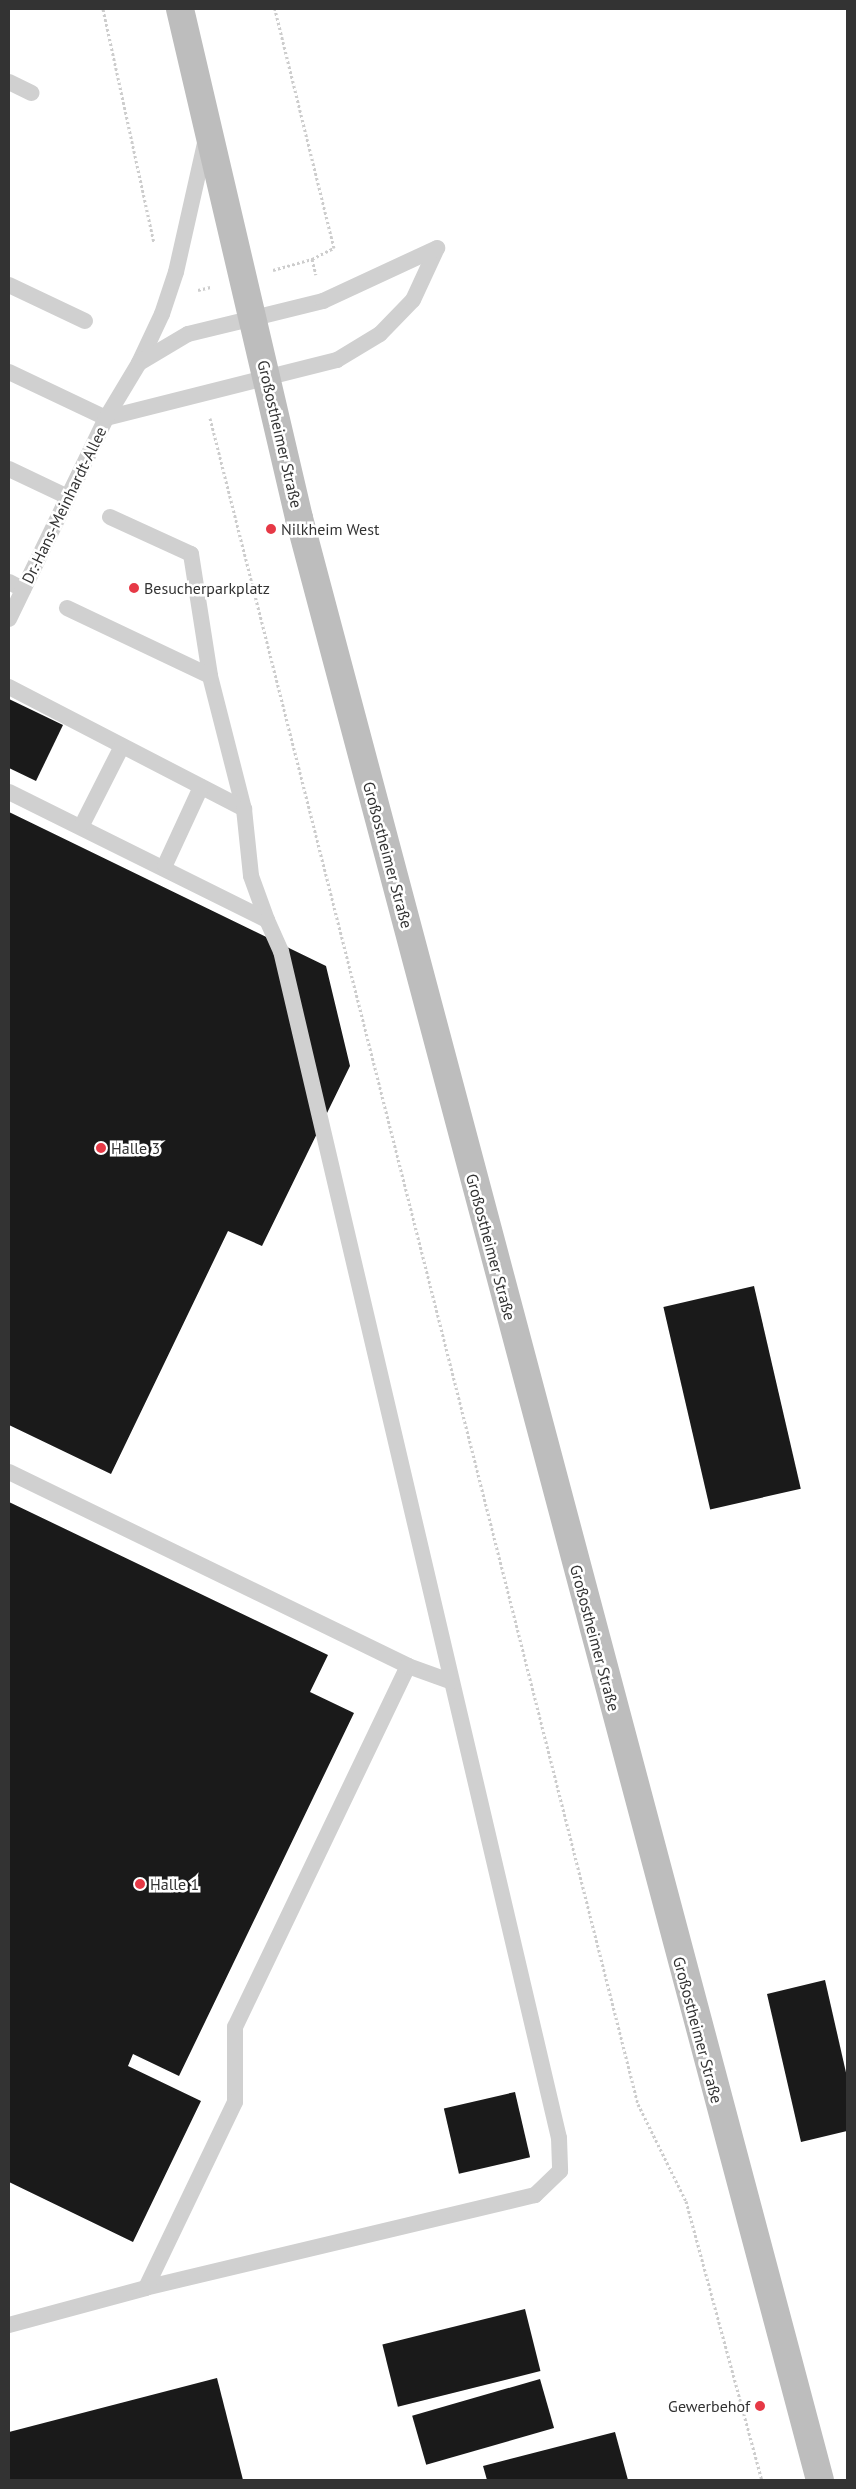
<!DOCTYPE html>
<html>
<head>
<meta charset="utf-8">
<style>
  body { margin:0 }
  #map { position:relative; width:856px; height:2489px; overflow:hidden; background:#fff; font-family:"PT Sans",sans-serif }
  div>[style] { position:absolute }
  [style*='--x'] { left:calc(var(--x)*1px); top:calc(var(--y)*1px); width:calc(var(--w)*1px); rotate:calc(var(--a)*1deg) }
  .building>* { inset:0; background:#1a1a1a; transform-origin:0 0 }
  .path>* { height:3px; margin-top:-1.5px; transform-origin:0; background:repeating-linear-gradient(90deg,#cdcdcd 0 2.5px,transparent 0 5px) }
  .lane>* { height:16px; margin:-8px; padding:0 8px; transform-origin:8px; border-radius:8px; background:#d0d0d0 }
  .secondary>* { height:28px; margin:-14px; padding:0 14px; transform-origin:14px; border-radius:14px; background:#bdbdbd }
  .dots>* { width:14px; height:14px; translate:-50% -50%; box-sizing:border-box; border:2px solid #fff; border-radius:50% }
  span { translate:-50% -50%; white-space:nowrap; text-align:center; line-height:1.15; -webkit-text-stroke:5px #fff; paint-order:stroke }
  .street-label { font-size:16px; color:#333 }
  .poi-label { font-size:16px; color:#333 }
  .left { translate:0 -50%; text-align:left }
  .right { translate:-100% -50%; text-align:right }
  .frame { position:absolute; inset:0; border:10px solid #333; pointer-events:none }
</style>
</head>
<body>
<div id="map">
  <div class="building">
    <div style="clip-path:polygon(9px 699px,63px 725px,36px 781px,9px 768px)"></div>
    <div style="clip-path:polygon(9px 812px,326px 966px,350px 1066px,262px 1246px,228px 1231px,111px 1474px,9px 1425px)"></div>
    <div style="left:754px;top:1286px;width:208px;height:93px;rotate:77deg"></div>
    <div style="clip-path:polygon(9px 1502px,328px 1655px,310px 1692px,354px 1713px,179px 2076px,133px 2054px,128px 2066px,201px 2101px,133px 2242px,9px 2182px)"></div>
    <div style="clip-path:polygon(825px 1980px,847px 2077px,847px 2131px,801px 2142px,767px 1994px)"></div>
    <div style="left:515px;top:2092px;width:67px;height:73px;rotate:77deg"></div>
    <div style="left:525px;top:2309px;width:64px;height:147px;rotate:76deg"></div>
    <div style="clip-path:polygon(217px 2378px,243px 2480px,9px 2480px,9px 2432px)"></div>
    <div style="left:540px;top:2379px;width:51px;height:133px;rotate:74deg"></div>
    <div style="clip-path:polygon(615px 2432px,628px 2480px,487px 2480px,483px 2466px)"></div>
  </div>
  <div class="path">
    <div style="--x:103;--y:9;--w:239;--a:77.7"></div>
    <div style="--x:312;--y:259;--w:16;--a:76"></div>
    <div style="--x:273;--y:270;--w:41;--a:-15.8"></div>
    <div style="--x:312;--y:259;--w:25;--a:-27"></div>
    <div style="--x:334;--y:248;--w:246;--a:-103.9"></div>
    <div style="--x:198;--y:290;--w:13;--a:-13"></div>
    <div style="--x:210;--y:418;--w:1739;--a:75.76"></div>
    <div style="--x:638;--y:2104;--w:108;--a:63.7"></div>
    <div style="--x:686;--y:2201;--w:289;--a:74.8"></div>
  </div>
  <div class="lane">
    <div style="--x:9;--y:82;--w:25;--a:26"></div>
    <div style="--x:9;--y:285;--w:84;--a:25.3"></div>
    <div style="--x:139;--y:363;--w:54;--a:-64.9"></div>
    <div style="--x:162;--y:314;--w:44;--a:-71.6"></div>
    <div style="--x:176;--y:272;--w:136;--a:-77.3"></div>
    <div style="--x:9;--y:372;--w:107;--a:25.4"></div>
    <div style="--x:106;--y:418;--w:238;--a:-14.1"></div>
    <div style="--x:337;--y:360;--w:50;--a:-31.2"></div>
    <div style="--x:380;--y:334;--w:47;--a:-45.9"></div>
    <div style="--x:413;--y:300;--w:57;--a:-65.2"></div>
    <div style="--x:9;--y:469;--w:65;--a:25.4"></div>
    <div style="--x:110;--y:517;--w:89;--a:24.6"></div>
    <div style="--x:191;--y:554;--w:123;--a:81.1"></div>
    <div style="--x:210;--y:676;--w:137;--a:75.7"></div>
    <div style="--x:9;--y:582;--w:16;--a:27"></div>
    <div style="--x:67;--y:608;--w:158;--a:25.4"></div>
    <div style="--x:9;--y:619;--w:223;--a:-64.2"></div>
    <div style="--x:106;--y:418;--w:64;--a:-59"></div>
    <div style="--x:139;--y:363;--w:57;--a:-30.6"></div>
    <div style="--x:188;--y:334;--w:139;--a:-13.7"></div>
    <div style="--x:323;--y:301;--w:126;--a:-24.9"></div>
    <div style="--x:9;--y:687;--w:265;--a:27.4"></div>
    <div style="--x:244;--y:809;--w:67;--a:84"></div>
    <div style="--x:251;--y:876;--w:47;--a:70"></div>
    <div style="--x:9;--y:792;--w:288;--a:26.4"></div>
    <div style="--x:267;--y:920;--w:34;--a:66"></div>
    <div style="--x:281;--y:951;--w:1219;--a:76.82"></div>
    <div style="--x:559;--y:2138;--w:33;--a:88"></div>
    <div style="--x:560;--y:2171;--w:35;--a:136"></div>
    <div style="--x:535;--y:2195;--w:400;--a:166.6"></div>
    <div style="--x:146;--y:2288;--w:142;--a:164.9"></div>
    <div style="--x:83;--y:823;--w:86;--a:-63.1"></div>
    <div style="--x:165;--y:865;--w:86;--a:-65.2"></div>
    <div style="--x:9;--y:1472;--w:444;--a:25.9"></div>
    <div style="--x:408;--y:1666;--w:400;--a:115.6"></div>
    <div style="--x:235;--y:2027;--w:75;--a:90"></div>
    <div style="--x:235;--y:2102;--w:206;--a:115.6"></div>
    <div style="--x:408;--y:1666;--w:45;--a:19.7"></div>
  </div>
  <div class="secondary">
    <div style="--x:180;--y:9;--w:523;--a:76.84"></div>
    <div style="--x:299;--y:518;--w:2030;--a:75.13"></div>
  </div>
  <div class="dots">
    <div style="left:271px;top:529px;background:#e63946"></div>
    <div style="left:134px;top:588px;background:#e63946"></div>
    <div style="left:101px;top:1148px;background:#e63946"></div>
    <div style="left:140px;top:1884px;background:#e63946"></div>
    <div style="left:760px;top:2406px;background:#e63946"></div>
  </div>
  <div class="street-label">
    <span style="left:280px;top:434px;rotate:77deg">Großostheimer Straße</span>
    <span style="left:64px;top:505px;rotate:-64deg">Dr.-Hans-Meinhardt-Allee</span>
    <span style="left:388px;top:855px;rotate:75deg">Großostheimer Straße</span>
    <span style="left:491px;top:1247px;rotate:75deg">Großostheimer Straße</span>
    <span style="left:595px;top:1638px;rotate:75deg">Großostheimer Straße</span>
    <span style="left:698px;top:2030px;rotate:75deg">Großostheimer Straße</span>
  </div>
  <div class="poi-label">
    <span class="left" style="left:281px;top:529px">Nilkheim West</span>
    <span class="left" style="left:144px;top:588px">Besucherparkplatz</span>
    <span class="left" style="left:111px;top:1148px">Halle 3</span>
    <span class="left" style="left:150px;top:1884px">Halle 1</span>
    <span class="right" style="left:750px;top:2406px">Gewerbehof</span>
  </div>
  <div class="frame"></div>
</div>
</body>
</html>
